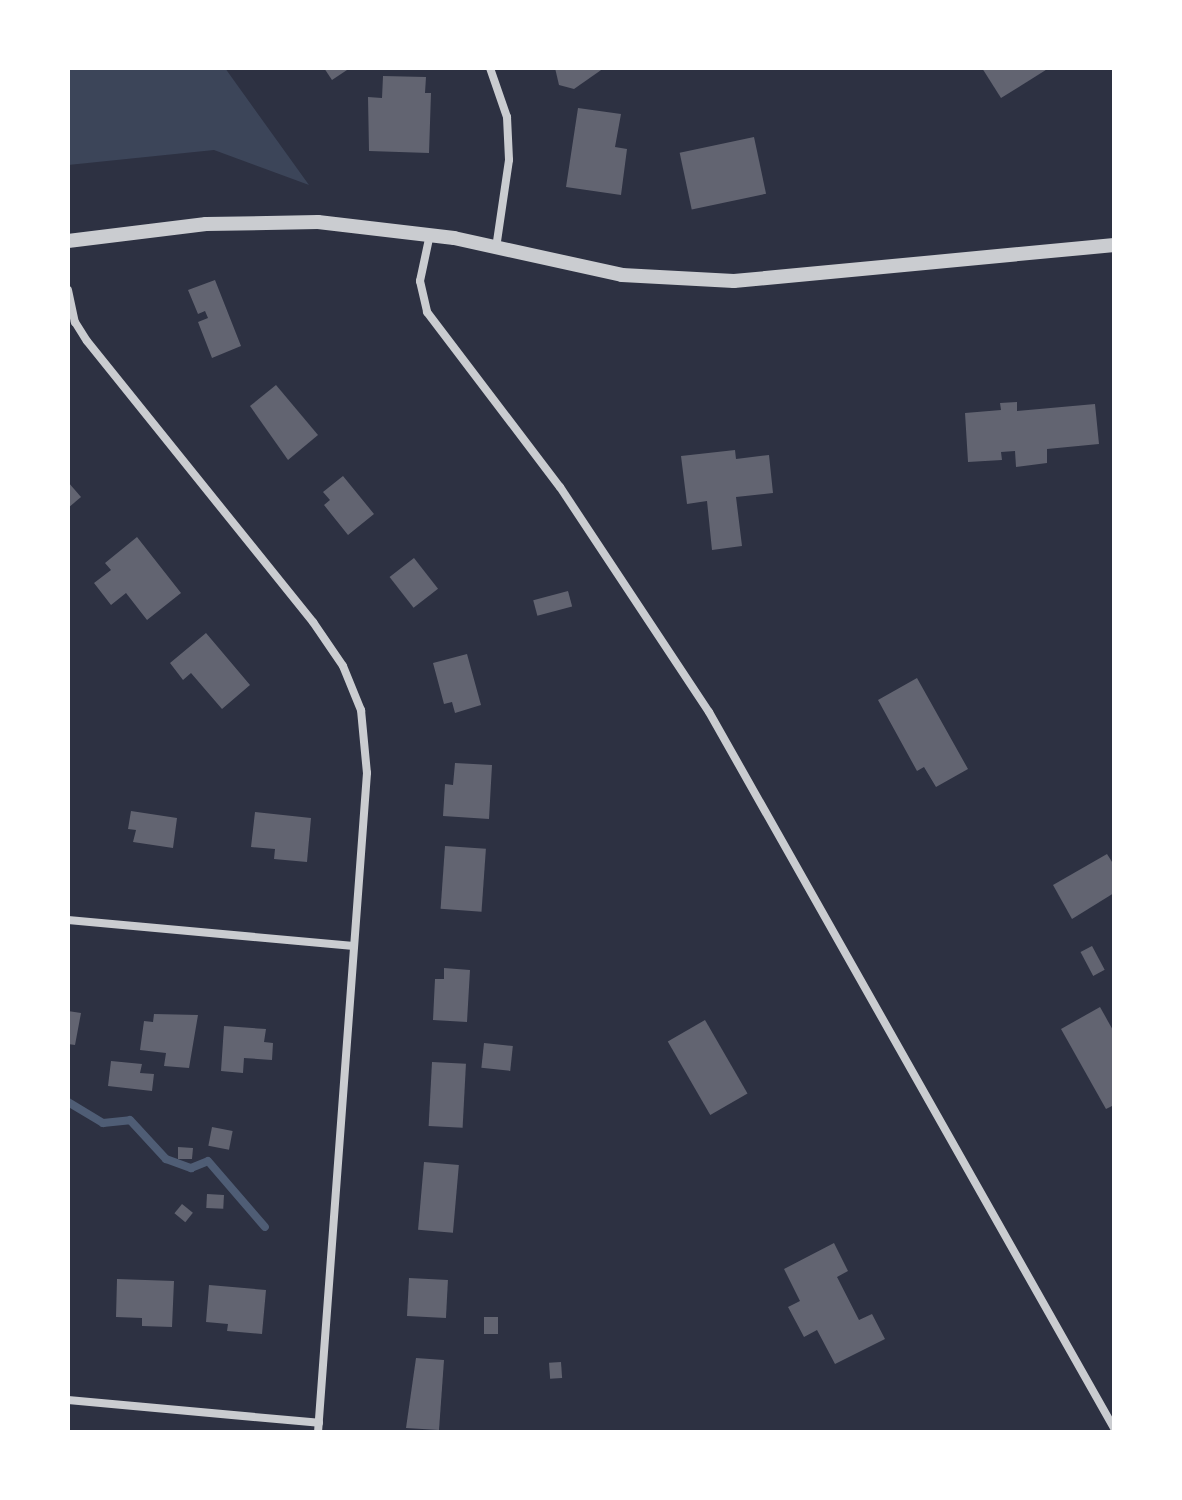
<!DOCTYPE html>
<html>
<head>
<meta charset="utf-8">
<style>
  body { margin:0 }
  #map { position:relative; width:1182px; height:1500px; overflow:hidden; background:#2d3142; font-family:Karla,sans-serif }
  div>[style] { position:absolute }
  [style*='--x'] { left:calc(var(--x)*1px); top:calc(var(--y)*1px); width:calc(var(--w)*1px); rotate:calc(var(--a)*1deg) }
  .green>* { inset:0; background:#3c4559 }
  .stream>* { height:8px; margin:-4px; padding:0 4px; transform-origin:4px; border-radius:4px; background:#4f5d75 }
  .building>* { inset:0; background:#626471; transform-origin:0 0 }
  .minor>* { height:8px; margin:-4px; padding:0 4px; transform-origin:4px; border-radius:4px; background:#caccd0 }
  .tertiary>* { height:14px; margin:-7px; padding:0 7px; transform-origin:7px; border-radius:7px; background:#caccd0 }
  span { translate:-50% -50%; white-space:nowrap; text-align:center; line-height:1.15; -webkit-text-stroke:8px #fff; paint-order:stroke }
  .frame { position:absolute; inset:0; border:70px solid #fff; pointer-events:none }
</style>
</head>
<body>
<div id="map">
  <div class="green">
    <div style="clip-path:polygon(68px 68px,225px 68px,309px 185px,214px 150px,68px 165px)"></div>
  </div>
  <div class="stream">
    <div style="--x:68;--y:1102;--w:41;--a:31"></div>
    <div style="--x:103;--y:1123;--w:27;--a:-6"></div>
    <div style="--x:130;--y:1120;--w:53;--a:47.3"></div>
    <div style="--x:166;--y:1159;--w:27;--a:20"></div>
    <div style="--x:191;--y:1168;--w:18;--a:-22"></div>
    <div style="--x:208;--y:1161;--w:87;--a:49.2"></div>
  </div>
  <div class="building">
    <div style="clip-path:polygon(324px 68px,350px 68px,332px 80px)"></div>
    <div style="clip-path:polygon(555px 68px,604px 68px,574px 89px,559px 85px)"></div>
    <div style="clip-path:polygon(982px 68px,1049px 68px,1001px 98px)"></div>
    <div style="clip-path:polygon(383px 76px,426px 77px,425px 93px,431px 93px,429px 153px,369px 151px,368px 97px,382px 98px)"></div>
    <div style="clip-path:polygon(578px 108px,621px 114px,615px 147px,627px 149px,621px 195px,566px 187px)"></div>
    <div style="left:754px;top:137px;width:58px;height:76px;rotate:78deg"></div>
    <div style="clip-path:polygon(215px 280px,241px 346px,212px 358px,198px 322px,208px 318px,205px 311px,198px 314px,188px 290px)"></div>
    <div style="clip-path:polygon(276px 385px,318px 435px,288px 460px,250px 406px)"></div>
    <div style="clip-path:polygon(1017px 402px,1017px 411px,1095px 404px,1099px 444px,1047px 449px,1047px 463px,1016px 467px,1015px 451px,1001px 452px,1002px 460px,968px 462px,965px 413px,1001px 410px,1000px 403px)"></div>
    <div style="clip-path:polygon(735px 450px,736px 459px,769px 455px,773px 493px,736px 497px,742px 546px,712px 550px,707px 501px,687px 504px,681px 456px)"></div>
    <div style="clip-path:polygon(343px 476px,374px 514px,348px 535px,324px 505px,330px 500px,323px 492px)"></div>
    <div style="clip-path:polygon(68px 482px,81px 497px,68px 508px)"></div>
    <div style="clip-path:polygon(137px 537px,181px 593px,147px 620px,126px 593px,111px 605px,94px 583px,111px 570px,105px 563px)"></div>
    <div style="left:414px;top:558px;width:39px;height:31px;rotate:52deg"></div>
    <div style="left:568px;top:591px;width:16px;height:36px;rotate:75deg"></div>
    <div style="clip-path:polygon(206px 633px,250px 685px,222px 709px,191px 673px,183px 680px,170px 663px)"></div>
    <div style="clip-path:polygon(467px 654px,481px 705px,455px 713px,452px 702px,444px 704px,433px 663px)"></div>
    <div style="clip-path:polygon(917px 678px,968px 769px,936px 787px,924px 767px,917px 771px,878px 700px)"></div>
    <div style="clip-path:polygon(455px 763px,492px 765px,489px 819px,443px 816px,445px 784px,453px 785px)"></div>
    <div style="clip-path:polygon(131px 811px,177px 818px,173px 848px,133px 842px,136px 830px,128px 829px)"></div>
    <div style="clip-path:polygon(255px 812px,311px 818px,307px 862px,274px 859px,275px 849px,251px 847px)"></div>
    <div style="left:445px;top:846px;width:41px;height:63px;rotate:4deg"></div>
    <div style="clip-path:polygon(1107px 854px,1114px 865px,1114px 893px,1072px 919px,1053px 885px)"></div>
    <div style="left:1092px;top:946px;width:27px;height:13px;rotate:62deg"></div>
    <div style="clip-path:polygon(444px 968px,470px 970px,467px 1022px,433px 1020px,435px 979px,444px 979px)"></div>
    <div style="clip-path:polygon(1100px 1007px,1114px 1032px,1114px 1105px,1106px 1109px,1061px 1029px)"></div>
    <div style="clip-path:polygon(68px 1011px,81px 1013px,75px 1045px,68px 1044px)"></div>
    <div style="clip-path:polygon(154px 1014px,198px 1015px,189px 1068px,164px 1066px,166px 1053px,140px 1050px,144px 1021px,153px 1022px)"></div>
    <div style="left:705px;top:1020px;width:85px;height:43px;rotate:60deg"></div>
    <div style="clip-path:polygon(224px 1026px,266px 1029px,264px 1042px,273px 1043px,272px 1060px,244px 1058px,243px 1073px,221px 1071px)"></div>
    <div style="left:484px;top:1043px;width:29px;height:25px;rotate:6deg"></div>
    <div style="clip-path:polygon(111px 1061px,142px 1064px,140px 1073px,154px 1074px,152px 1091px,108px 1086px)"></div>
    <div style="left:432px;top:1062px;width:34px;height:64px;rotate:3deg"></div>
    <div style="left:212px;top:1127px;width:21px;height:19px;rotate:11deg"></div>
    <div style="clip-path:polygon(178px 1147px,193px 1148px,192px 1159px,178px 1159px)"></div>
    <div style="left:424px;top:1162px;width:35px;height:68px;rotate:5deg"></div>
    <div style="left:207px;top:1194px;width:17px;height:14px;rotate:3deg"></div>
    <div style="left:182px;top:1204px;width:14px;height:12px;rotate:39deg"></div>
    <div style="clip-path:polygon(834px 1243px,848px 1271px,837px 1277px,859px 1320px,872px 1314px,885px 1339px,835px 1364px,817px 1330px,804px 1337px,788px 1307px,800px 1301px,784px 1269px)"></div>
    <div style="left:409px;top:1278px;width:39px;height:38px;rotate:3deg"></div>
    <div style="clip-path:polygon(117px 1279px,174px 1281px,172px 1327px,142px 1326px,142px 1318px,116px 1317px)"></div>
    <div style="clip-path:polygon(209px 1285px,266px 1290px,262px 1334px,227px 1331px,228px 1324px,206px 1322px)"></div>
    <div style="left:484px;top:1317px;width:14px;height:17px"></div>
    <div style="clip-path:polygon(416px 1358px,444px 1360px,439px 1430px,406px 1428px)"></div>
    <div style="left:561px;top:1362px;width:16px;height:12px;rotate:86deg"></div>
  </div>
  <div class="minor">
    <div style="--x:490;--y:68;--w:52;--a:70.9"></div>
    <div style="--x:507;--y:117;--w:43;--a:87.3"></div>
    <div style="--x:509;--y:160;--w:89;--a:98.4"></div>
    <div style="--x:430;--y:234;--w:48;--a:102"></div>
    <div style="--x:420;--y:281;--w:32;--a:77"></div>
    <div style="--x:427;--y:312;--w:220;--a:52.8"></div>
    <div style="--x:560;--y:487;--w:270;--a:56.5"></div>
    <div style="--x:709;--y:712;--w:823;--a:60.51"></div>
    <div style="--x:68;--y:290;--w:33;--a:78"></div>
    <div style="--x:75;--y:322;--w:22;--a:58"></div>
    <div style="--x:87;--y:341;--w:361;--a:51.2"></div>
    <div style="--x:313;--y:622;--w:53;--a:55.7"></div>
    <div style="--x:343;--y:666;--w:48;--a:67.8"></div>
    <div style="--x:361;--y:710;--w:63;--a:84.6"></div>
    <div style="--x:367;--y:773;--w:661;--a:94.25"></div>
    <div style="--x:68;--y:920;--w:287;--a:5.2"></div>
    <div style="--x:68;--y:1400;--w:252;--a:5.2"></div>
  </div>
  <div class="tertiary">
    <div style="--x:68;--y:241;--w:139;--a:-7"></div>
    <div style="--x:206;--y:224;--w:112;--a:-1"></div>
    <div style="--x:318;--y:222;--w:137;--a:6.7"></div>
    <div style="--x:454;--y:238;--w:172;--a:12.4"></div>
    <div style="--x:622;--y:275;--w:112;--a:3.1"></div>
    <div style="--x:734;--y:281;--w:382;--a:-5.4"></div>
  </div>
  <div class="frame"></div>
</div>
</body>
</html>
